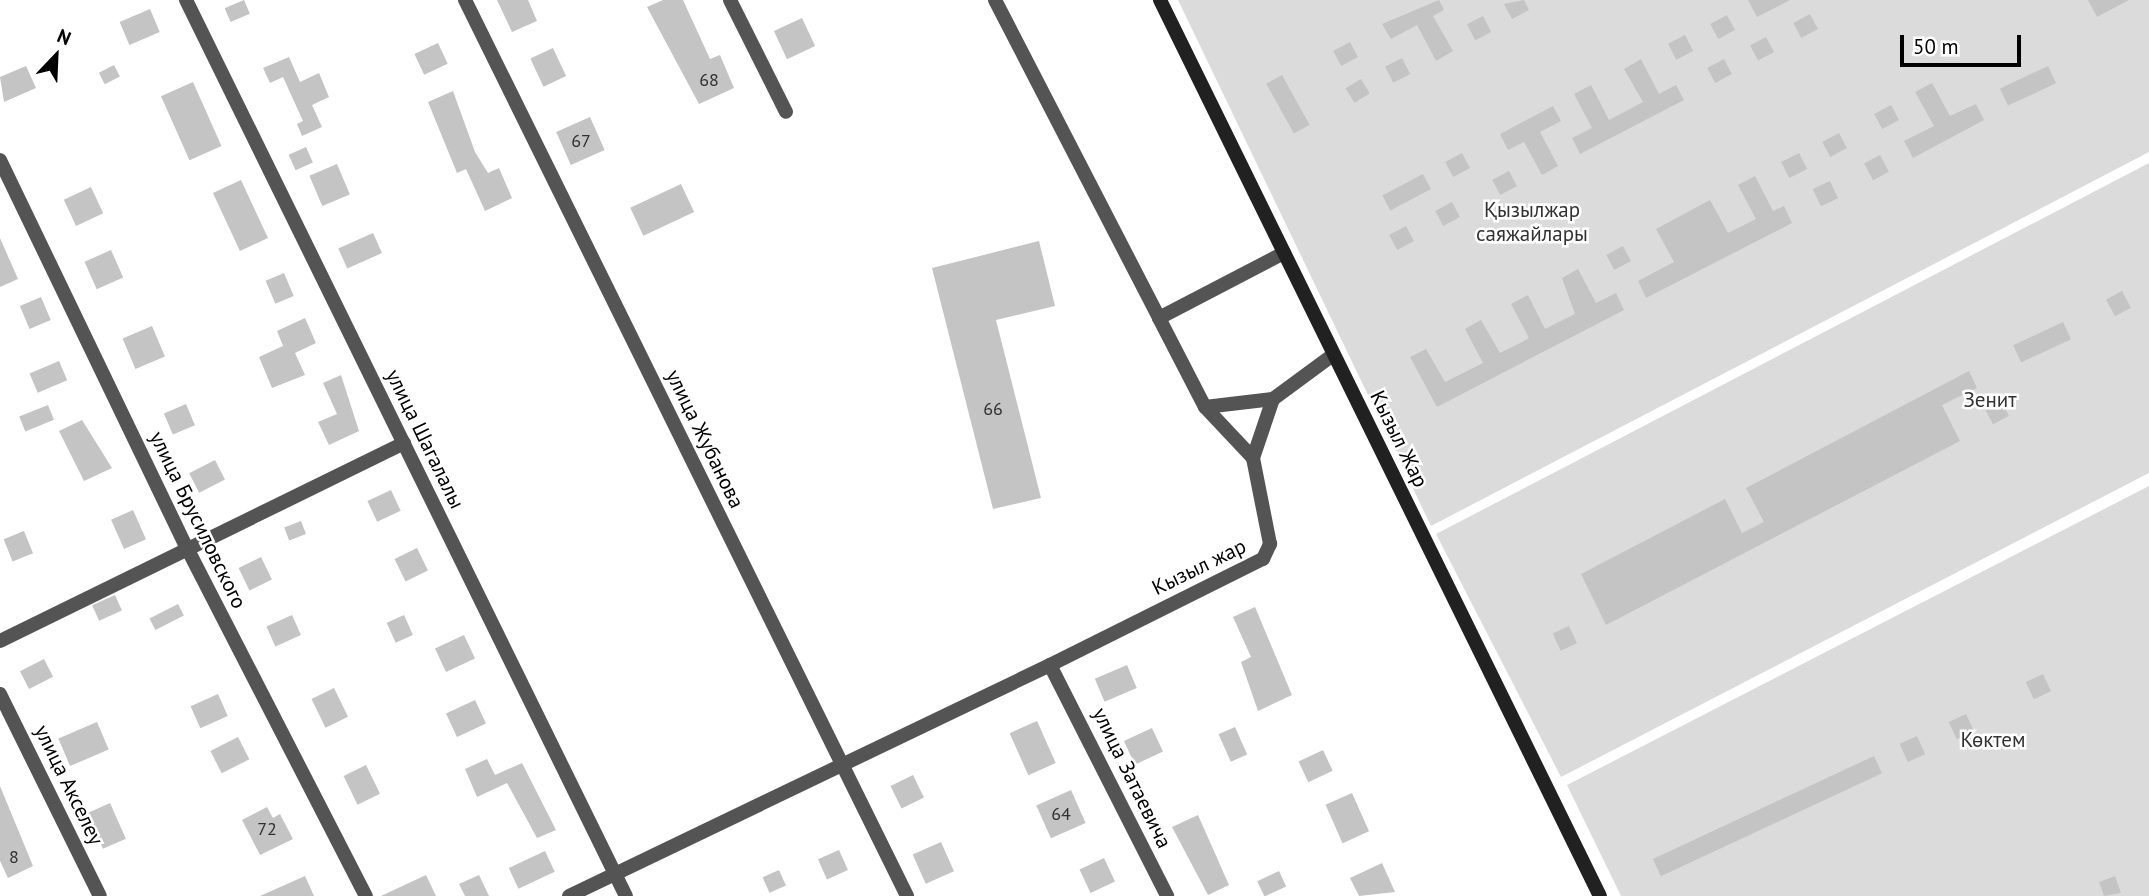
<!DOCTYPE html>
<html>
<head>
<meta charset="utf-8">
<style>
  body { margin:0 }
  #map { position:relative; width:2149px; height:896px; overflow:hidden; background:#fff; font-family:"PT Sans",sans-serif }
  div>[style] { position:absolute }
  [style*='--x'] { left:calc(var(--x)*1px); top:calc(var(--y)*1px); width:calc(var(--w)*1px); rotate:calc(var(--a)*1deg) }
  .green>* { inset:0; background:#dbdbdb }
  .building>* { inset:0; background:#c4c4c4; transform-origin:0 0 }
  .street>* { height:14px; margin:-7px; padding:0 7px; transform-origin:7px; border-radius:7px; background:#545454 }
  .secondary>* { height:14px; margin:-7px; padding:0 7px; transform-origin:7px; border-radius:7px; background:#212121 }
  span { translate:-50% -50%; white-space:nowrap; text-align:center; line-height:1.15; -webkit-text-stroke:5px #fff; paint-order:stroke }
  .number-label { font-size:18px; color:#313131 }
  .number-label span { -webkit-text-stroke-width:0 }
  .park-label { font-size:21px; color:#323232 }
  .street-label { font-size:21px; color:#000 }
  .north { position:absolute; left:21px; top:21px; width:70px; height:70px; -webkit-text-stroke:5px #fff; paint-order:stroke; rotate:23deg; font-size:19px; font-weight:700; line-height:28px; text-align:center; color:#000 }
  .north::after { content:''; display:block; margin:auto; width:24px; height:32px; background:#000; clip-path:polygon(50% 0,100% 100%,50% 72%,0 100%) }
  .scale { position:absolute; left:1900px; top:35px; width:121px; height:32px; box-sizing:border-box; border:4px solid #000; border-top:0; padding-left:9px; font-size:21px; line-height:24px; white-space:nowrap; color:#000; -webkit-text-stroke:5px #fff; paint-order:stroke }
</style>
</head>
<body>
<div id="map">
  <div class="green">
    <div style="clip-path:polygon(1178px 0,2149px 0,2149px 152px,1431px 526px)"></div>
    <div style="clip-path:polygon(2149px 163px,2149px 473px,1561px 777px,1436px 534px)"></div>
    <div style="clip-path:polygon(2149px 486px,2149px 896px,1621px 896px,1567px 785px)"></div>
  </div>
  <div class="building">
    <div style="left:244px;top:0;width:15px;height:21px;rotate:67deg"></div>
    <div style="clip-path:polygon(497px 0,528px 0,537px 21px,512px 32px)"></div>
    <div style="clip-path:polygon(663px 0,683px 0,710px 59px,720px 55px,734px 88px,699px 104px,647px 7px)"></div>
    <div style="clip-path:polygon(1439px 0,1444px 10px,1433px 16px,1453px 51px,1436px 61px,1417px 25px,1391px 39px,1382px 24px)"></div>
    <div style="clip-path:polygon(1524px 0,1529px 10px,1512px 19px,1504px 4px)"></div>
    <div style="clip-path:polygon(1748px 0,1790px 0,1757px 17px)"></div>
    <div style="clip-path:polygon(2088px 0,2129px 0,2097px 17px)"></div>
    <div style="left:150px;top:9px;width:25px;height:33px;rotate:67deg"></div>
    <div style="left:1810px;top:14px;width:17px;height:19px;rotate:62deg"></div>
    <div style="left:1727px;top:15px;width:17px;height:19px;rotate:62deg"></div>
    <div style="left:1483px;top:16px;width:18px;height:18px;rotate:63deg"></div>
    <div style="left:802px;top:18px;width:31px;height:31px;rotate:65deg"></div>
    <div style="left:1685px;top:35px;width:18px;height:19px;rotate:63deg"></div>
    <div style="left:1766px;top:37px;width:17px;height:18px;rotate:62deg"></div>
    <div style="left:1350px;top:42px;width:17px;height:19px;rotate:62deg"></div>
    <div style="left:438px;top:43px;width:23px;height:26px;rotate:65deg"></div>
    <div style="left:553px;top:48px;width:31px;height:25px;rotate:65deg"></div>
    <div style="clip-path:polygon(289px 57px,300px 82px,319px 73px,329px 97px,312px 105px,322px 127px,302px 136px,297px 124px,303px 121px,283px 77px,270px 83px,263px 68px)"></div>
    <div style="left:1402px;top:58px;width:18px;height:19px;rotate:63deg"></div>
    <div style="clip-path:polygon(1641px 59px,1659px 94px,1676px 85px,1684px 100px,1580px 154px,1572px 138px,1592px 128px,1574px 94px,1591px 85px,1609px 120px,1643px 102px,1624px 69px)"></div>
    <div style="left:1724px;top:59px;width:17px;height:19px;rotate:62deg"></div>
    <div style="left:114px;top:65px;width:13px;height:17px;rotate:63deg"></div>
    <div style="clip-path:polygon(26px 66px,36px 88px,4px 102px,0 77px)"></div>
    <div style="left:2048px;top:66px;width:19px;height:53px;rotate:65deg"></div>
    <div style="left:1282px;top:75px;width:57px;height:18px;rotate:61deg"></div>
    <div style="left:1361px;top:79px;width:17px;height:18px;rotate:59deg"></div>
    <div style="left:193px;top:82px;width:70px;height:35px;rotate:66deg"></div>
    <div style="clip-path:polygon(1932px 83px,1950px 116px,1976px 104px,1984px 120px,1913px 158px,1904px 141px,1934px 126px,1915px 92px)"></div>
    <div style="clip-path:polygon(453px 91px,475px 152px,488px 173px,499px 168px,512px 198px,485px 211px,466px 169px,457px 173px,428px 102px)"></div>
    <div style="left:1891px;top:105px;width:17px;height:19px;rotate:62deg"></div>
    <div style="clip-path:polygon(1553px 106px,1561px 121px,1540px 132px,1558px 166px,1542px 175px,1524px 142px,1508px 150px,1500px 134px)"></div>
    <div style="left:590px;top:117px;width:36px;height:37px;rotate:66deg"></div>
    <div style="left:1839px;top:133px;width:17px;height:19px;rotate:62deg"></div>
    <div style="left:306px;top:147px;width:17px;height:19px;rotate:66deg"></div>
    <div style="left:1462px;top:153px;width:17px;height:19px;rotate:62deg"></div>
    <div style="left:1799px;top:153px;width:18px;height:20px;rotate:63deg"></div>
    <div style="left:1880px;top:155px;width:19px;height:18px;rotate:62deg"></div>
    <div style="left:337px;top:164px;width:33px;height:30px;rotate:67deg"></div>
    <div style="left:1509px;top:171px;width:17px;height:19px;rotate:62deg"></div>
    <div style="left:1423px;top:174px;width:17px;height:46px;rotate:62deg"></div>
    <div style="clip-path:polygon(1755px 176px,1773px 211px,1784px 206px,1792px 223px,1646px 298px,1638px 281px,1674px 262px,1656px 229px,1710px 200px,1728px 233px,1756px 219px,1738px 185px)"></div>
    <div style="left:241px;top:180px;width:64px;height:31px;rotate:65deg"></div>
    <div style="left:1830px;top:181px;width:19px;height:19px;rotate:65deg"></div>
    <div style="left:681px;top:184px;width:31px;height:56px;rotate:65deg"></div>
    <div style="left:91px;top:187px;width:29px;height:30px;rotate:65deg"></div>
    <div style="left:1452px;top:202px;width:17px;height:19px;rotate:62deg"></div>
    <div style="left:1406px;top:226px;width:17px;height:19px;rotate:62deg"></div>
    <div style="left:373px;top:233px;width:22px;height:38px;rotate:66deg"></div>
    <div style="clip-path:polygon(0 238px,18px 279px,0 287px)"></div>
    <div style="clip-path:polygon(1039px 241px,1055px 306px,996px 320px,1041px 498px,993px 509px,932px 268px)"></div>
    <div style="left:1623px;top:246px;width:17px;height:19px;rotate:62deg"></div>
    <div style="left:111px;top:250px;width:30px;height:29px;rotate:66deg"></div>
    <div style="clip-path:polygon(1578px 269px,1596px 303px,1616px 293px,1624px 310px,1437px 407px,1410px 357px,1426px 349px,1445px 382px,1483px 363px,1465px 329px,1481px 320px,1500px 353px,1522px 342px,1529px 338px,1511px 304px,1528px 295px,1545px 329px,1575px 314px,1562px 278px)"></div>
    <div style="left:284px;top:273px;width:25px;height:20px;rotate:67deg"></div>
    <div style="left:2122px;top:291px;width:19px;height:18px;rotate:62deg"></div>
    <div style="left:41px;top:297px;width:25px;height:23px;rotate:67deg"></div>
    <div style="clip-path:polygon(305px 318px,316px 343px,295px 353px,305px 375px,272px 388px,259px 357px,283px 346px,277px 331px)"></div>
    <div style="left:2063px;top:322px;width:19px;height:55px;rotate:65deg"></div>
    <div style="left:152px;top:326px;width:33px;height:32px;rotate:67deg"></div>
    <div style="left:59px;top:361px;width:21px;height:32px;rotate:67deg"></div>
    <div style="clip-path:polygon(1969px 371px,1977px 388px,1942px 405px,1960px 441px,1606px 625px,1581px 574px,1725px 499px,1742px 533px,1764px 522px,1746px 488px)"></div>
    <div style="clip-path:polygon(341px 375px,359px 431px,329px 445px,318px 422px,337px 414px,323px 383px)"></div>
    <div style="left:2000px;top:399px;width:19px;height:18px;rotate:62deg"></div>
    <div style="left:186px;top:404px;width:23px;height:24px;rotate:67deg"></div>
    <div style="left:48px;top:405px;width:16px;height:31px;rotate:68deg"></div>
    <div style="clip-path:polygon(82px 420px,112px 468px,84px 481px,59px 431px)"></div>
    <div style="left:215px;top:460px;width:22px;height:29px;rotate:63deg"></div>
    <div style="left:391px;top:490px;width:23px;height:26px;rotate:65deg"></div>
    <div style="left:133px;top:510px;width:32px;height:24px;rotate:66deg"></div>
    <div style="left:301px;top:521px;width:14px;height:18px;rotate:69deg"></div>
    <div style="left:24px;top:531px;width:24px;height:22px;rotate:68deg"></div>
    <div style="left:417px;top:548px;width:25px;height:25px;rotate:64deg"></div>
    <div style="left:261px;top:557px;width:25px;height:25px;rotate:64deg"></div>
    <div style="left:115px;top:595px;width:17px;height:25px;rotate:66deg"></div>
    <div style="left:178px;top:604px;width:13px;height:32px;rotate:63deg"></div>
    <div style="clip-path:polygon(1255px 607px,1292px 695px,1258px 711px,1241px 662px,1251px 657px,1233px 617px)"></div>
    <div style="left:292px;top:615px;width:22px;height:28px;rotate:66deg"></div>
    <div style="left:404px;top:615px;width:22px;height:19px;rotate:66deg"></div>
    <div style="left:1569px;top:626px;width:19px;height:18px;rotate:65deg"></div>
    <div style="left:464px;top:635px;width:26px;height:32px;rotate:65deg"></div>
    <div style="left:44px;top:659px;width:20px;height:27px;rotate:63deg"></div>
    <div style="left:1127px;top:665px;width:25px;height:35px;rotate:67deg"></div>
    <div style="left:2043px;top:674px;width:19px;height:19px;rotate:65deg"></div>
    <div style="left:334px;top:688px;width:32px;height:25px;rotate:64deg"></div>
    <div style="left:218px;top:694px;width:24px;height:30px;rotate:66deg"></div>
    <div style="left:475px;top:700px;width:26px;height:32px;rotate:65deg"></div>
    <div style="left:1966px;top:714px;width:19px;height:19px;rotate:65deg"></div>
    <div style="left:1037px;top:721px;width:46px;height:30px;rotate:66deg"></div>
    <div style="left:97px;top:722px;width:30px;height:42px;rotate:67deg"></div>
    <div style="left:1235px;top:727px;width:30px;height:18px;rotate:66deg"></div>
    <div style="left:1152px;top:728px;width:26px;height:31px;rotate:65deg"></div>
    <div style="left:1917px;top:736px;width:20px;height:19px;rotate:66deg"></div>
    <div style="left:238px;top:737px;width:25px;height:31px;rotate:63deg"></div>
    <div style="left:1323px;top:750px;width:23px;height:27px;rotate:65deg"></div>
    <div style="left:1874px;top:756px;width:19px;height:244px;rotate:65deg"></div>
    <div style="clip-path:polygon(487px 759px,495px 775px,522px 763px,556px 830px,537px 838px,507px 783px,477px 797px,465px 769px)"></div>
    <div style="left:366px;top:765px;width:32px;height:25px;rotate:64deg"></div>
    <div style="left:913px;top:775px;width:25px;height:25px;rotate:64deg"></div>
    <div style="clip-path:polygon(0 786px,33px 866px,8px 878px,0 861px)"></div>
    <div style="left:1071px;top:790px;width:36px;height:38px;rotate:66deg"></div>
    <div style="left:1352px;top:793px;width:42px;height:29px;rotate:66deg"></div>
    <div style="left:110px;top:803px;width:39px;height:25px;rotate:66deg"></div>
    <div style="clip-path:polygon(267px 807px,273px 818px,280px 814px,293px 839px,260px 855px,242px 820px)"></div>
    <div style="clip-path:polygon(1198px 815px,1229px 885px,1208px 895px,1172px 827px)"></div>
    <div style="left:941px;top:842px;width:32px;height:31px;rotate:66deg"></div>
    <div style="left:839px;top:850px;width:22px;height:23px;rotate:66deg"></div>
    <div style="left:545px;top:851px;width:23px;height:40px;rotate:65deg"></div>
    <div style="left:1104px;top:858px;width:26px;height:27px;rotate:65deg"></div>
    <div style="clip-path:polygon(1382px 863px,1395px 892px,1359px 896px,1350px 878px)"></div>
    <div style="left:779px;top:870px;width:17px;height:18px;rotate:66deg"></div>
    <div style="left:1279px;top:871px;width:17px;height:24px;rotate:65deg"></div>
    <div style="clip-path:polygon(426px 875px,436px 896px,381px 896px)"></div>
    <div style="clip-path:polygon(479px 875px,489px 896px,465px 896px,459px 884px)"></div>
    <div style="clip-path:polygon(305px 876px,314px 896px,260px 896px)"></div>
    <div style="clip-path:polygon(2115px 876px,2121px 893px,2104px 896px,2099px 882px)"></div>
  </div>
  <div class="street">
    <div style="--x:186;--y:0;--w:998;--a:63.85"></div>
    <div style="--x:465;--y:0;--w:999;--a:63.74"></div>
    <div style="--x:730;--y:0;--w:125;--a:63.4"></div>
    <div style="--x:995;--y:0;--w:358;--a:62.7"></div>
    <div style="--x:1159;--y:318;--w:141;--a:-27.5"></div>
    <div style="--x:0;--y:160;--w:433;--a:64.3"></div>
    <div style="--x:188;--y:550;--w:389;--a:62.8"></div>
    <div style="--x:1159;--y:318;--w:100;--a:62.7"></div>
    <div style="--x:1205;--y:407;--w:70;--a:46.7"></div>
    <div style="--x:1205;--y:407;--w:68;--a:-6.7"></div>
    <div style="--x:0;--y:641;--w:450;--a:-26.1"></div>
    <div style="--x:1050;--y:665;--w:238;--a:-26.5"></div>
    <div style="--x:1263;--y:559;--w:17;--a:-65"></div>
    <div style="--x:1270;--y:544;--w:88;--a:-101.2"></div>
    <div style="--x:1253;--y:458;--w:62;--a:-71.3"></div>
    <div style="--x:1273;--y:399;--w:74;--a:-36.3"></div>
    <div style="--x:0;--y:694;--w:225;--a:63.7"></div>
    <div style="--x:569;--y:896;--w:534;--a:-25.65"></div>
    <div style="--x:1050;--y:665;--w:259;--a:63.1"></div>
  </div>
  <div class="secondary">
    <div style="--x:1160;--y:0;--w:998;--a:63.85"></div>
  </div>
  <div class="number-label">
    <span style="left:709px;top:80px">68</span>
    <span style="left:581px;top:141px">67</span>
    <span style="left:993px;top:409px">66</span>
    <span style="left:1061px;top:814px">64</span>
    <span style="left:267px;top:829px">72</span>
    <span style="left:14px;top:857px">8</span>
  </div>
  <div class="park-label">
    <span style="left:1532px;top:222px">Қызылжар<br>саяжайлары</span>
    <span style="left:1990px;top:400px">Зенит</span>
    <span style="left:1993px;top:740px">Көктем</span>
  </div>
  <div class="street-label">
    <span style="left:425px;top:439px;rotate:64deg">улица Шагалалы</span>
    <span style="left:705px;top:439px;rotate:64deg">улица Жубанова</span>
    <span style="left:1399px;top:439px;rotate:64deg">Кызыл Жар</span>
    <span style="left:198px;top:520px;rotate:64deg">улица Брусиловского</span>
    <span style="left:1199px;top:567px;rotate:-26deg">Кызыл жар</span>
    <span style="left:1132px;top:778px;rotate:64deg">улица Затаевича</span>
    <span style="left:69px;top:785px;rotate:64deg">улица Акселеу</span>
  </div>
  <div class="north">N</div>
  <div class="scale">50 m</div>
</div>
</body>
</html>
